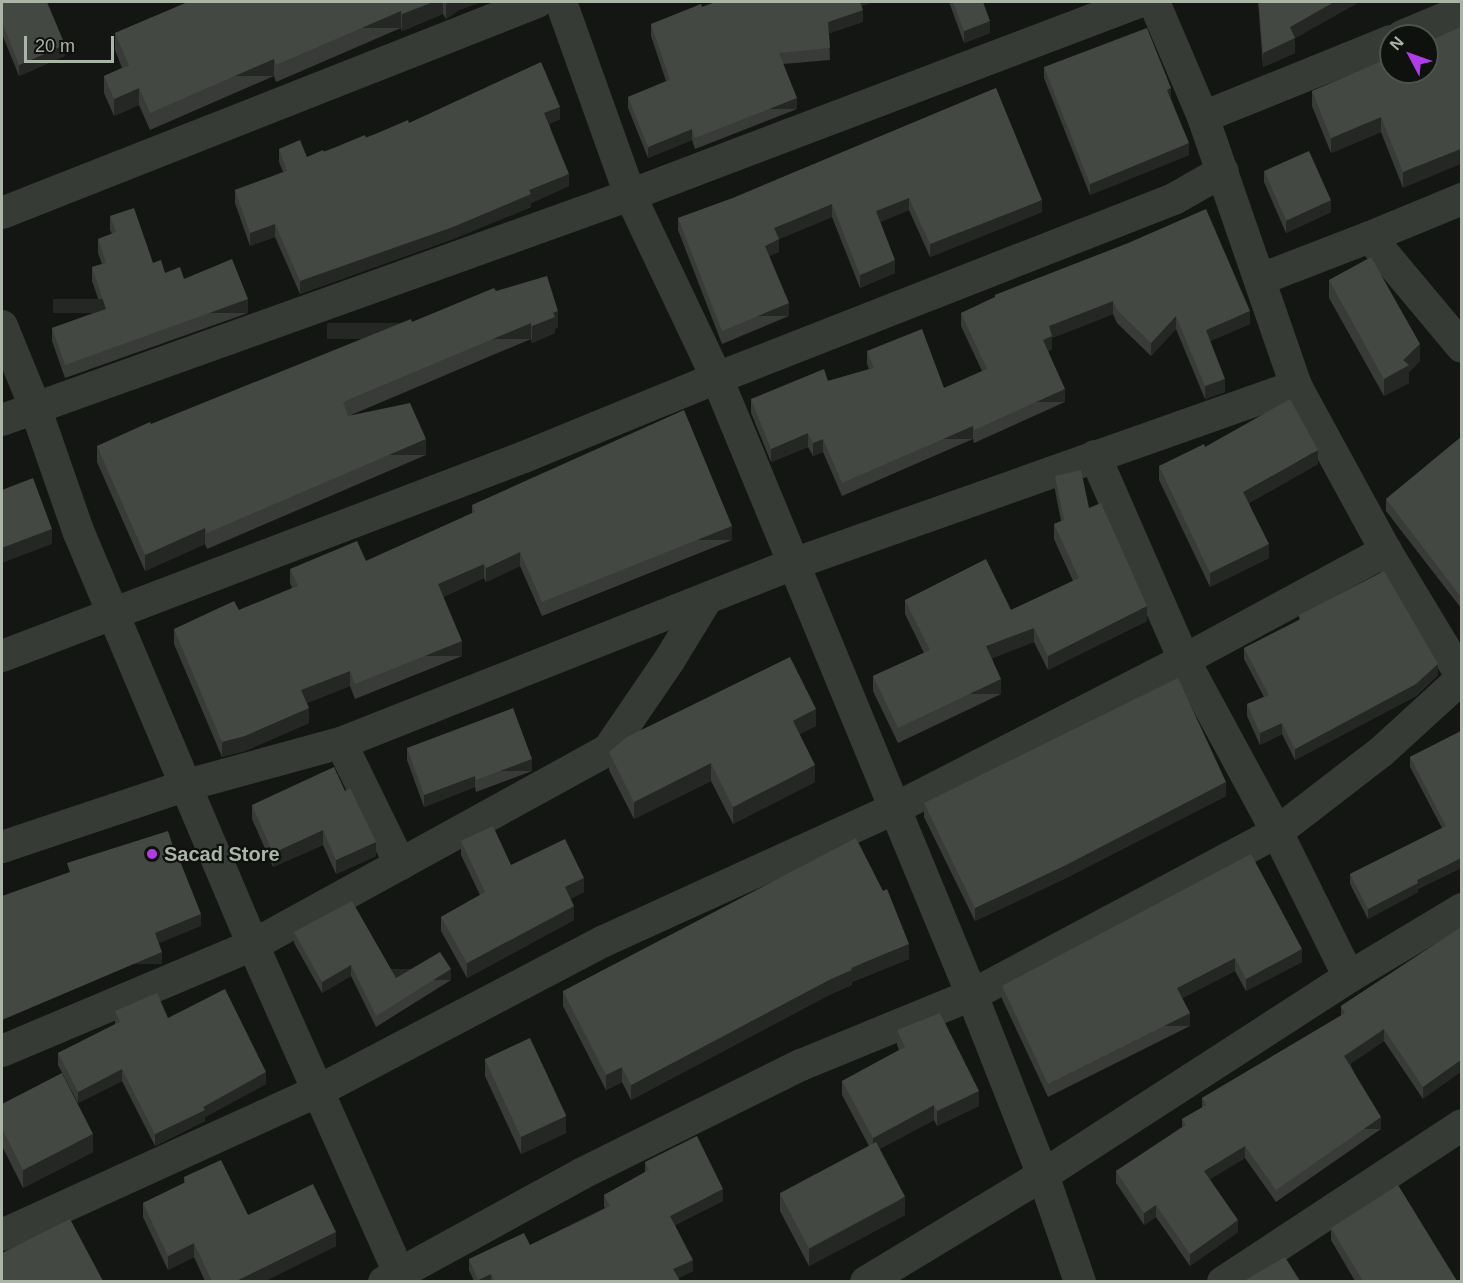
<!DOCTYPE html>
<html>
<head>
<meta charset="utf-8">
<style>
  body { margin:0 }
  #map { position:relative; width:1463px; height:1283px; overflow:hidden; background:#141614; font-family:Helvetica,sans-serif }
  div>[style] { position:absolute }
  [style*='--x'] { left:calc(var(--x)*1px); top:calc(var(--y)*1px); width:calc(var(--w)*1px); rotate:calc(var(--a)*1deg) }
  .minor>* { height:32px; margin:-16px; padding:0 16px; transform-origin:16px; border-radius:16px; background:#363b36 }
  .wall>* { inset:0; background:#383b37 }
  .shaded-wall>* { inset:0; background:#242724; transform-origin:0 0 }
  .building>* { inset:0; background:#444843; transform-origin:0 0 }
  .dots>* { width:16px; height:16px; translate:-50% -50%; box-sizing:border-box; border:3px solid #0f110f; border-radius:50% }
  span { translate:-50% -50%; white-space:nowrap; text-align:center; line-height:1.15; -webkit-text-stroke:4.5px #0f110f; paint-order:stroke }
  .poi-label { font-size:20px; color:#abb5a7; font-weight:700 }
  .left { translate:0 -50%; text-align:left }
  .frame { position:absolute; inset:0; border:3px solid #abb5a7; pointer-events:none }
  .north { position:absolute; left:1379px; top:24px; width:60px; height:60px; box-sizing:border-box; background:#0f110f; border:2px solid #4d534c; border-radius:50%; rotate:311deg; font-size:16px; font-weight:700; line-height:24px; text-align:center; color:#abb5a7 }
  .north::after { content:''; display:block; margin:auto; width:21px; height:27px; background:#af3de5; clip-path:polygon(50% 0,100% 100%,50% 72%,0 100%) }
  .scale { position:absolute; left:24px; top:36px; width:90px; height:27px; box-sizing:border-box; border:3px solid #abb5a7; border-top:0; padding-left:8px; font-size:18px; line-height:21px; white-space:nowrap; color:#abb5a7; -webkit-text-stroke:4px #0f110f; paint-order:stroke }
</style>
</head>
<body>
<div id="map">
  <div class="minor">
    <div style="--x:561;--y:2;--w:205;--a:70.3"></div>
    <div style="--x:630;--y:195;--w:203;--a:64.6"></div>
    <div style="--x:717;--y:378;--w:668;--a:67.55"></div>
    <div style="--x:972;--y:995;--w:193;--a:68.5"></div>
    <div style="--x:1043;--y:1175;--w:113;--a:70.9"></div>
    <div style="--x:1154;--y:2;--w:125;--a:66.9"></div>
    <div style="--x:1203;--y:117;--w:285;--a:70.9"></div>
    <div style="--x:1296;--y:386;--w:188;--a:61.4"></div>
    <div style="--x:1386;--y:551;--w:147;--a:58.9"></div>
    <div style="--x:1402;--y:36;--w:65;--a:-22.6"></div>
    <div style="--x:1203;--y:117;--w:203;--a:-22"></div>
    <div style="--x:2;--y:213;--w:575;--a:-21.52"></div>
    <div style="--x:1370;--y:237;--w:100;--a:-22.4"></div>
    <div style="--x:1261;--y:279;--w:117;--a:-21.1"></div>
    <div style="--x:1370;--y:237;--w:143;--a:50.1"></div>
    <div style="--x:2;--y:326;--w:87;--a:67.8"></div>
    <div style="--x:35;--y:407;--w:133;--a:70.8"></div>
    <div style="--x:79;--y:533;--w:447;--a:67.1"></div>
    <div style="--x:253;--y:945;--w:369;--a:66"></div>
    <div style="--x:2;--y:420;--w:667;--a:-19.71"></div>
    <div style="--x:630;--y:195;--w:544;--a:-20.77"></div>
    <div style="--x:1095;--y:456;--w:223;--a:66.4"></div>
    <div style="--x:1184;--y:660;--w:196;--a:61.6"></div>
    <div style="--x:1277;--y:832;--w:162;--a:63.6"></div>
    <div style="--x:2;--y:656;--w:559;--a:-20.87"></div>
    <div style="--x:524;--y:457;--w:209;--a:-22.3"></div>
    <div style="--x:717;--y:378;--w:491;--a:-21.4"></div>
    <div style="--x:1174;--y:199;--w:56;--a:-29.7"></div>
    <div style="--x:341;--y:743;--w:135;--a:64"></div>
    <div style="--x:2;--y:847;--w:195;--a:-18.5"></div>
    <div style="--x:187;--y:785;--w:160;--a:-15.3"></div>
    <div style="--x:341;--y:743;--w:486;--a:-21.6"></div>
    <div style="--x:793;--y:564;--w:534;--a:-19.49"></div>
    <div style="--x:2;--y:1051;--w:272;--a:-22.9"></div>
    <div style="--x:253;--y:945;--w:405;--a:-28.8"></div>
    <div style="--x:608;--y:750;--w:110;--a:-55.7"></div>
    <div style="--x:670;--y:659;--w:69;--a:-58.6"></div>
    <div style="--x:2;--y:1235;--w:347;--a:-24.5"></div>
    <div style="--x:318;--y:1091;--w:323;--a:-27.7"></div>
    <div style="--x:604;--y:941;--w:319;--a:-24.5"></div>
    <div style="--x:894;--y:809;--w:326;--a:-27.2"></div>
    <div style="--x:1184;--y:660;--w:230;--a:-28.4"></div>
    <div style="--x:384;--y:1282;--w:225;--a:-28.7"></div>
    <div style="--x:581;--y:1174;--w:246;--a:-26.4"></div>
    <div style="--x:801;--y:1065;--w:185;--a:-22.3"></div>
    <div style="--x:972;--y:995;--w:346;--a:-28.1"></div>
    <div style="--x:1277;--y:832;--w:131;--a:-37.6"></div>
    <div style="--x:1381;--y:752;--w:110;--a:-42.4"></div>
    <div style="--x:866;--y:1282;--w:207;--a:-31.2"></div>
    <div style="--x:1043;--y:1175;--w:364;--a:-32.9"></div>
    <div style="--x:1349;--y:977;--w:132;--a:-31"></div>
    <div style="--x:1223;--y:1282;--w:286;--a:-33.3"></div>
  </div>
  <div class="wall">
    <div style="clip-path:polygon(2px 2px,65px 56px,19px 76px,2px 34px)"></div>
    <div style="clip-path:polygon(188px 2px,481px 2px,459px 10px,446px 19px,443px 14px,402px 31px,401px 28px,276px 82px,274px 76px,150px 130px,139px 105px,114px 116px,104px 93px,104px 76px,122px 68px,115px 50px,115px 33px)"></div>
    <div style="clip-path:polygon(716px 2px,873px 2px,861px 6px,863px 22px,829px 33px,830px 60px,783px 64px,797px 109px,695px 149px,692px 140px,648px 158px,628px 108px,628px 97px,666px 81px,651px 36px,651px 24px)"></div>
    <div style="clip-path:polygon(949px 2px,983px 2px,990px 33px,964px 43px)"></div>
    <div style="clip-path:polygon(1258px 2px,1359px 2px,1295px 38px,1295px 53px,1263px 67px)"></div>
    <div style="clip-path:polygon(1044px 67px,1171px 99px,1189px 155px,1090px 195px,1044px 78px)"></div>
    <div style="clip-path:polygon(1427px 72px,1403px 188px,1381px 132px,1331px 153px,1312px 106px,1312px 91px)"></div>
    <div style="clip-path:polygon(996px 88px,1042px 212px,930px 257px,909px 210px,880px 222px,895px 273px,860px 288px,832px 217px,779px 239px,779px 252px,769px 256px,789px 316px,722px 344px,678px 230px,678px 218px,733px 198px)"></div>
    <div style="clip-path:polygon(560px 119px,549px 124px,569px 186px,531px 203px,531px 207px,453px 239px,300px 294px,275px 237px,250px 246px,235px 203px,235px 190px,283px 172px,279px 162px,279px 149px,307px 157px,409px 123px)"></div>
    <div style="clip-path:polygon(1264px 171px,1331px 212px,1286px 233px,1264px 182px)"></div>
    <div style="clip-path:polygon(110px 216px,153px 263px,165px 273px,184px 279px,248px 313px,65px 378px,52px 341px,52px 328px,102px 310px,92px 281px,92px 267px,102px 264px,98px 253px,98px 239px,112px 234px,110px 230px)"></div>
    <div style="clip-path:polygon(1126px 244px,1250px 324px,1210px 341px,1225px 392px,1205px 399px,1176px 329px,1151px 356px,1117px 323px,1113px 314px,1052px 338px,1052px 349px,1048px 351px,1065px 402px,974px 443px,973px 439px,842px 496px,823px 452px,813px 456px,808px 447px,771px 462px,751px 413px,751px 399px,828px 381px,869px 369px,867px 364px,867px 351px,944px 388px,982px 371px,961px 326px,961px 313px,995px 298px,995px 295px)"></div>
    <div style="clip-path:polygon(1329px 280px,1420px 361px,1409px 372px,1409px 383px,1384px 396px,1329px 298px)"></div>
    <div style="clip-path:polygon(496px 291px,558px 327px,555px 329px,555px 333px,532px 343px,531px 339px,351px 415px,426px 455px,207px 549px,205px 544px,145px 571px,97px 462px,97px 446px)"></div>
    <div style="clip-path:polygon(1461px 437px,1461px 608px,1386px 511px,1386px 499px)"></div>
    <div style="clip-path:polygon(1205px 447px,1318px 464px,1249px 503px,1269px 558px,1210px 587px,1159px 480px,1159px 466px)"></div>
    <div style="clip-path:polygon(1055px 476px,1089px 508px,1147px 621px,1048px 670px,1034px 642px,992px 658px,1001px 694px,898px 743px,873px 691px,873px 676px,924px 653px,905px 614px,905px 600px,1011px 610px,1073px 581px,1054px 539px,1054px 524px,1061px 521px,1055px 490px)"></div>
    <div style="clip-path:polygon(472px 505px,732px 540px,542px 616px,520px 566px,486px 582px,484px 578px,443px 597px,462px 656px,355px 699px,350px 686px,307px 703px,309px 723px,245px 751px,222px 757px,174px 644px,174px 629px,239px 610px,292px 588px,290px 583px,290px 569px,366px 561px,472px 513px)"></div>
    <div style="clip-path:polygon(1299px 615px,1438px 675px,1416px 696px,1295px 760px,1282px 734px,1260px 745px,1247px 716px,1247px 704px,1264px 697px,1244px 659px,1244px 648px,1299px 620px)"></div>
    <div style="clip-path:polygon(816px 726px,799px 734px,815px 782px,733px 824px,711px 781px,634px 819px,609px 770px,609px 752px)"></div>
    <div style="clip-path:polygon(1461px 731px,1461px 868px,1418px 889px,1418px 892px,1368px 919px,1350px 884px,1350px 874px,1442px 828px,1410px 767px,1410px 757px)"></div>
    <div style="clip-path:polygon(407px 748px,532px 771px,476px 792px,475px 787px,424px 807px,407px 760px)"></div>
    <div style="clip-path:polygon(345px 791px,376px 856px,336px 874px,323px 845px,273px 867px,252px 819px,252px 805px)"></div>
    <div style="clip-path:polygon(1226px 796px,1066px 878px,975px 921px,924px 817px,924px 803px)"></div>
    <div style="clip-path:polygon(461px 841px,511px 865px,584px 892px,570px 899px,574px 920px,467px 978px,441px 931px,441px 917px,480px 895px,461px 855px)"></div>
    <div style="clip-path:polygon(1251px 854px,1302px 962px,1246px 991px,1235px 971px,1182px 998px,1190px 1026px,1048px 1097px,1002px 999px,1002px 986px)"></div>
    <div style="clip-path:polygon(1461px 927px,1423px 1099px,1384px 1041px,1350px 1064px,1381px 1129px,1276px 1202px,1245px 1158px,1210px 1179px,1238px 1232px,1190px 1266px,1156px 1217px,1144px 1225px,1116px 1183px,1116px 1171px,1182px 1127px,1182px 1119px,1202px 1108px,1202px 1098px,1341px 1016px,1341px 1006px)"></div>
    <div style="clip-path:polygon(294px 932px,396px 978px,451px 980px,376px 1027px,351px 976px,322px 993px,294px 943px)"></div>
    <div style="clip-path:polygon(909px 959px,852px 982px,852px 985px,831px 994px,631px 1100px,622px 1082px,606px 1090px,563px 1006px,563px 991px)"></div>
    <div style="clip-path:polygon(115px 1011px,168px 1018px,266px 1084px,205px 1117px,205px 1121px,155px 1146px,122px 1081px,78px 1103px,58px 1065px,58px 1053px,115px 1024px)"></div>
    <div style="clip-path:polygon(897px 1030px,979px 1106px,937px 1126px,934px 1120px,879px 1149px,905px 1215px,809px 1266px,780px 1211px,780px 1194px,869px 1146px,842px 1095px,842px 1081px,899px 1050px,897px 1045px)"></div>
    <div style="clip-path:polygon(485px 1059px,566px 1133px,521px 1154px,485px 1076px)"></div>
    <div style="clip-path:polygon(2px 1104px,93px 1152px,23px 1188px,2px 1146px)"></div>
    <div style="clip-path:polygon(645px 1162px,723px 1201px,675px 1225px,693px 1271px,678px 1278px,680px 1281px,474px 1281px,469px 1270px,469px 1259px,530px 1245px,605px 1208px,604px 1206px,604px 1195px,645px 1172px)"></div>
    <div style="clip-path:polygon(184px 1177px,248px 1215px,336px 1246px,265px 1281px,205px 1281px,194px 1257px,168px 1270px,143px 1217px,143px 1203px,184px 1183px)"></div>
    <div style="clip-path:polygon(1331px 1228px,1457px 1281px,1355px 1281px,1331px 1240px)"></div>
  </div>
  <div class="shaded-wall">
    <div style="clip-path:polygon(433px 2px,443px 2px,443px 14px,402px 31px,402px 14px)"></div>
    <div style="clip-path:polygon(446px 2px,481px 2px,459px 10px,446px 19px)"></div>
    <div style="clip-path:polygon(858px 2px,873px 2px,858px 7px)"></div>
    <div style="clip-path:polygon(1334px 2px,1359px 2px,1294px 39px,1295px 38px,1295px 53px,1263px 67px,1263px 53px,1290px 27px)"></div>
    <div style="clip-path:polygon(863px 10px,863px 22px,828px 34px,828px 22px)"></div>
    <div style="left:401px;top:11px;width:17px;height:136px;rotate:90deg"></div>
    <div style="clip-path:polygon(990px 21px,990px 33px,964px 43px,964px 31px)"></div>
    <div style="clip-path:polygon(65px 45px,65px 56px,19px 76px,19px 65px)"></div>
    <div style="left:274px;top:59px;width:17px;height:135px;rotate:90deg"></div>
    <div style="clip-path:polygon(139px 88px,139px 105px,114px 116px,114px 99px)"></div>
    <div style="clip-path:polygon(1171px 88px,1171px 100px,1167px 90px)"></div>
    <div style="left:797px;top:98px;width:11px;height:110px;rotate:90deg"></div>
    <div style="clip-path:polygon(560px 107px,560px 119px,544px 126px,544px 113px)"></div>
    <div style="clip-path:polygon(1381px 117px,1381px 132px,1331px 153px,1331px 138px)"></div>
    <div style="clip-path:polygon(692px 129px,692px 140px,648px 158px,648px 147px)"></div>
    <div style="clip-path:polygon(1189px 143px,1189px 155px,1090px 195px,1090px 184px)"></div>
    <div style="clip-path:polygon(1461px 149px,1461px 164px,1403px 188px,1403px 172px)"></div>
    <div style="clip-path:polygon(569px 174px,569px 186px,531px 203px,531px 207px,453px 239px,300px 294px,300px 281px)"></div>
    <div style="clip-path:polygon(909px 198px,909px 210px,876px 224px,876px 211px)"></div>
    <div style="clip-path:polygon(1042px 200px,1042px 212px,930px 257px,930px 244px)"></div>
    <div style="clip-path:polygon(1331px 200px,1331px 212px,1286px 233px,1286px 221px)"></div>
    <div style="clip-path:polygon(832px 204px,832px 217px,774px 241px,774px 228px)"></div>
    <div style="clip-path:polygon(275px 224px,275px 237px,250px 246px,250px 233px)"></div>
    <div style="clip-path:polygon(779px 239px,779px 252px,765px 258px,765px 246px)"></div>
    <div style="clip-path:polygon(895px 260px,895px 273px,860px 288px,860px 275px)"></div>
    <div style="left:248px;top:299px;width:14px;height:195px;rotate:90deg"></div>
    <div style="clip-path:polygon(1113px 301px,1113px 314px,1052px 338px,1052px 349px,1043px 353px,1043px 340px,1049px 326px)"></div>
    <div style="left:789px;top:303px;width:13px;height:73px;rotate:90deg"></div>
    <div style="clip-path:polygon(558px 311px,558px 327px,555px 329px,555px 333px,532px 343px,532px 326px,553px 313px)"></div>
    <div style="clip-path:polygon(1250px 311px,1250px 324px,1206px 343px,1206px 330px)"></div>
    <div style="clip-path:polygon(1176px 316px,1176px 329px,1151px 356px,1151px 343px)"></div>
    <div style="left:531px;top:323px;width:16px;height:204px;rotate:90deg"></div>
    <div style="clip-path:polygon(1420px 344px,1420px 361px,1409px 372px,1409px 383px,1384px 396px,1384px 379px)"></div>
    <div style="clip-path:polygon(1225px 379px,1225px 392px,1205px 399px,1205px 386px)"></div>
    <div style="left:1065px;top:389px;width:13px;height:100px;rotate:90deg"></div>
    <div style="left:973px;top:426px;width:13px;height:143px;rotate:90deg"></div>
    <div style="clip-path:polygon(808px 433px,808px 447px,771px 462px,771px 449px)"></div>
    <div style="left:426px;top:439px;width:16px;height:238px;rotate:90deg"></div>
    <div style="clip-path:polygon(823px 439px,823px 452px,813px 456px,813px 443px)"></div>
    <div style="clip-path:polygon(1318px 450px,1318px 464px,1243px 506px,1243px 492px)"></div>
    <div style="left:732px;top:526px;width:14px;height:205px;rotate:90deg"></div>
    <div style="clip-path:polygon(205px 528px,205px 544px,145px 571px,145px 555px)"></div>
    <div style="clip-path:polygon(52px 529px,52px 544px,2px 563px,2px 548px)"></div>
    <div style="clip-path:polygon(1269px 544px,1269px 558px,1210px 587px,1210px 573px)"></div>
    <div style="clip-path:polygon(520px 552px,520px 566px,486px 582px,486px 568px)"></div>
    <div style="clip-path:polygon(484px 564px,484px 578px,438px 599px,438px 584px)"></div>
    <div style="clip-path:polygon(1147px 606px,1147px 621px,1048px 670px,1048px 656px)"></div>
    <div style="clip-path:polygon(1034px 628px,1034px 642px,986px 661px,986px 646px)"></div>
    <div style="left:462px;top:641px;width:15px;height:115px;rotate:90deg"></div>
    <div style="clip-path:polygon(1438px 664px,1438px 675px,1416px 696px,1295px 760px,1295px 749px)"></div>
    <div style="clip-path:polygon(350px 671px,350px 686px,301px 705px,301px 690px)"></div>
    <div style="left:1001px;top:679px;width:15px;height:114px;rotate:90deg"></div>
    <div style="clip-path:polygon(309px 708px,309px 723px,245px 751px,222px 757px,222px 742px)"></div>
    <div style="clip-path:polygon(816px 709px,816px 726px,793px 738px,793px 721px)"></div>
    <div style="clip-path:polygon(1282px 723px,1282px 734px,1260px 745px,1260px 733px)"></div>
    <div style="left:532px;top:759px;width:12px;height:60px;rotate:90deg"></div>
    <div style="clip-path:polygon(711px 763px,711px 781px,634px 819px,634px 802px)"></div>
    <div style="clip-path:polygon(815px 765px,815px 782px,733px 824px,733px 807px)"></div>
    <div style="clip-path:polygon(475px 776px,475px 787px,424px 807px,424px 795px)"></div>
    <div style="clip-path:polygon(1226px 782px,1226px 796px,1066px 878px,975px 921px,975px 908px)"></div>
    <div style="clip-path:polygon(323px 830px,323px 845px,273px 867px,273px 853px)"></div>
    <div style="clip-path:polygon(376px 842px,376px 856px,336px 874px,336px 860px)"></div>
    <div style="clip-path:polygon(1461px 858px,1461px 868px,1418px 889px,1418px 892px,1368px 919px,1368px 909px,1417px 880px)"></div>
    <div style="clip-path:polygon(584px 878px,584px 892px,565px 902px,565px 887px)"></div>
    <div style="clip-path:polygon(574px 906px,574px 920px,467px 978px,467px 963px)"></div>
    <div style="clip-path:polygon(201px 914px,201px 926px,155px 945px,155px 933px)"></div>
    <div style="clip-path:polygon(909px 944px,909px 959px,852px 982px,852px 985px,831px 994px,631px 1100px,631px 1085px,851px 968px)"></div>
    <div style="clip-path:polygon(1302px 949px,1302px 962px,1246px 991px,1246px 979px)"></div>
    <div style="left:162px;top:952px;width:12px;height:174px;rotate:90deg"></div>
    <div style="clip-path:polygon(1235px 958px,1235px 971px,1177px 1001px,1177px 988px)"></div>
    <div style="clip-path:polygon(351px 965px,351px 976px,322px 993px,322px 982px)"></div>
    <div style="left:451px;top:969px;width:11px;height:89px;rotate:90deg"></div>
    <div style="left:1190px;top:1013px;width:13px;height:159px;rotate:90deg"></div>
    <div style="clip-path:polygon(1384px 1029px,1384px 1041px,1344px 1068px,1344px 1056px)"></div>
    <div style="clip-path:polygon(1461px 1060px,1461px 1072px,1423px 1099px,1423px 1087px)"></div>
    <div style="clip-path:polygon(622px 1067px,622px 1082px,606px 1090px,606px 1075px)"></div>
    <div style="clip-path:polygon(122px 1069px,122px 1081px,78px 1103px,78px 1092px)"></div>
    <div style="clip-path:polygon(266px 1072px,266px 1084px,205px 1117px,205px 1121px,155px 1146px,155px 1134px)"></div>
    <div style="clip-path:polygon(979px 1091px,979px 1106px,937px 1126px,937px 1111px)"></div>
    <div style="clip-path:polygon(934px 1105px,934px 1120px,873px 1153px,873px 1138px)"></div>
    <div style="clip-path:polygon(566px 1116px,566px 1133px,521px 1154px,521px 1136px)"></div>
    <div style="left:1381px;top:1117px;width:12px;height:128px;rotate:90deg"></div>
    <div style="clip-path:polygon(93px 1134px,93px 1152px,23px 1188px,23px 1170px)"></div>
    <div style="clip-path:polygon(1245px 1146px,1245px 1158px,1204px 1183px,1204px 1171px)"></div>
    <div style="clip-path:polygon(723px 1189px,723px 1201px,670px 1227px,670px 1216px)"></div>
    <div style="clip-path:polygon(905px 1197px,905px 1215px,809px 1266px,809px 1249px)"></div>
    <div style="clip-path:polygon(1156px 1205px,1156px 1217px,1144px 1225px,1144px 1213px)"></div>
    <div style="clip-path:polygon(1238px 1220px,1238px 1232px,1190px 1266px,1190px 1254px)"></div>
    <div style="clip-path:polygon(336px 1232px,336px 1246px,265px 1281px,236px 1281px)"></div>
    <div style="clip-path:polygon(194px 1243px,194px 1257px,168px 1270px,168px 1256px)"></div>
    <div style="clip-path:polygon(693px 1260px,693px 1271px,673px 1281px,673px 1269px)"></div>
    <div style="clip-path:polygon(491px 1274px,491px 1281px,478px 1281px,478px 1280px)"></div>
  </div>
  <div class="building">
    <div style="clip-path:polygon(2px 2px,47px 2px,65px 45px,19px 65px,2px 22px)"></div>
    <div style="clip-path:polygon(188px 2px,433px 2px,402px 14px,401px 11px,276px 65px,274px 59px,150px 113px,139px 88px,114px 99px,104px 76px,129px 65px,115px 33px)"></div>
    <div style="clip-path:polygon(716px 2px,860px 2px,863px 10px,828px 22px,830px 48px,779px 53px,797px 98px,695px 138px,692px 129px,648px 147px,628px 97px,670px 80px,651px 24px,701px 4px,702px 7px)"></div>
    <div style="clip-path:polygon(953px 2px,983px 2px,990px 21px,964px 31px)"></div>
    <div style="clip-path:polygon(1259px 2px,1334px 2px,1290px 27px,1295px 38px,1263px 53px)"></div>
    <div style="clip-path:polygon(1461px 27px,1461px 149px,1403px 172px,1381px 117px,1331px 138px,1312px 91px,1391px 57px,1391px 72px,1427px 72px,1427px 42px)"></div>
    <div style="clip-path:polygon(1147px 28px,1171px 88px,1167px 90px,1189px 143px,1090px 184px,1044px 67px)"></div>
    <div style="clip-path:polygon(541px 62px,560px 107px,544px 113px,569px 174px,529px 190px,531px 194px,453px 227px,300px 281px,275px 224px,250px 233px,235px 190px,287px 171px,279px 149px,300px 140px,307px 157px,323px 150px,324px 152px,365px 135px,366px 138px,408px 120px,409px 123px)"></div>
    <div style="clip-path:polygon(996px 88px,1042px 200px,930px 244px,909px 198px,876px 211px,895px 260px,860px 275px,832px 204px,774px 228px,779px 239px,765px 246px,789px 303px,722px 331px,678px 218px,733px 198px)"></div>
    <div style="left:1309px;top:151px;width:54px;height:49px;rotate:66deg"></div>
    <div style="clip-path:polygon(134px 208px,153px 263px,161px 260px,165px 273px,180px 267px,184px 279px,232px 259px,248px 299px,65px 365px,52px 328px,106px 309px,92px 267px,106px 263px,98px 239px,116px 232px,110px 216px)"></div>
    <div style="clip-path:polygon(1206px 209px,1250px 311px,1206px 330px,1225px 379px,1205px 386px,1176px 316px,1151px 343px,1117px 310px,1113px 301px,1049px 326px,1052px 336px,1043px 340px,1065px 389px,974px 430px,973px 426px,842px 483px,823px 439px,813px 443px,808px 433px,771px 449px,751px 399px,824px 369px,828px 381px,874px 368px,867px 351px,922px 329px,944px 388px,987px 369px,961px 313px,995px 297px,995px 295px,1126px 244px)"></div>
    <div style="clip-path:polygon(1371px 257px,1420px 344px,1403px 360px,1409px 365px,1384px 379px,1329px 280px)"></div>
    <div style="clip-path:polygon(547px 276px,558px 311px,553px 313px,555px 317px,532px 326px,531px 323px,343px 402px,348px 416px,410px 403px,426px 439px,207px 533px,205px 528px,145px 555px,97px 446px,150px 422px,151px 424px,411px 319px,412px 322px,494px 288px,496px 291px)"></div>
    <div style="clip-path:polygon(1290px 399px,1318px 450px,1243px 492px,1269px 544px,1210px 573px,1159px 466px,1204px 444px,1205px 447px)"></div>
    <div style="clip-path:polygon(684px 410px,732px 526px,542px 602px,520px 552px,486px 568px,484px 564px,438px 584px,462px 641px,355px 684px,350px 671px,301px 690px,309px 708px,245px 736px,222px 742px,174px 629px,234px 601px,239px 610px,298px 586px,290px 569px,357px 541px,366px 561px,475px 512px,472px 505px)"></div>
    <div style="clip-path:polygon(1461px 437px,1461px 597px,1386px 499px)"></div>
    <div style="clip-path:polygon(1081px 470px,1089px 508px,1101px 503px,1147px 606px,1048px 656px,1034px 628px,986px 646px,1001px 679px,898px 728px,873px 676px,930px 650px,905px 600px,986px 559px,1011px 610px,1079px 578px,1054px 524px,1064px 520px,1055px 476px)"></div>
    <div style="clip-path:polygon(33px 478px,52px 529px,2px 548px,2px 490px)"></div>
    <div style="clip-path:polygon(1384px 571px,1438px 664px,1416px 684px,1295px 749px,1282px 723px,1260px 733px,1247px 704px,1269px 695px,1244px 648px,1301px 619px,1299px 615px)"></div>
    <div style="clip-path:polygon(790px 657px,816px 709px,793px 721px,815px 765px,733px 807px,711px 763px,634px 802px,609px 752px,627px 737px)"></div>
    <div style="clip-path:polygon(1178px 678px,1226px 782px,1066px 865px,975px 908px,924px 803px)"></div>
    <div style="clip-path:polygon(513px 708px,532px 759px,476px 780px,475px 776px,424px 795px,407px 748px)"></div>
    <div style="clip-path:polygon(1461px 731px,1461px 858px,1417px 880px,1418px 883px,1368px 909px,1350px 874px,1446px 826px,1410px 757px)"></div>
    <div style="clip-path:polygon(334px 767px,345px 791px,350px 788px,376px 842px,336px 860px,323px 830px,273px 853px,252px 805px)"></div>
    <div style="clip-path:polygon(493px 826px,511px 865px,565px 839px,584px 878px,565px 887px,574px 906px,467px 963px,441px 917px,485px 892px,461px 841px)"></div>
    <div style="clip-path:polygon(168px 831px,178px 862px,180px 861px,201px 914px,155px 933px,162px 952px,2px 1020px,2px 896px,70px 872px,67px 863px)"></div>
    <div style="clip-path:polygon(856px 838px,883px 891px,887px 889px,909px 944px,851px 968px,852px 970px,831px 979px,631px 1085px,622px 1067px,606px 1075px,563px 991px)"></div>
    <div style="clip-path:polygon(1251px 854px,1302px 949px,1246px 979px,1235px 958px,1177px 988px,1190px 1013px,1048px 1084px,1002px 986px)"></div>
    <div style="clip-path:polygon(352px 901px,396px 978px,440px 952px,451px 969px,376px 1016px,351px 965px,322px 982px,294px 932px)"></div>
    <div style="clip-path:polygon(1461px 927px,1461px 1060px,1423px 1087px,1384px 1029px,1344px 1056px,1381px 1117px,1276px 1190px,1245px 1146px,1204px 1171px,1238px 1220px,1190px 1254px,1156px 1205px,1144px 1213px,1116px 1171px,1186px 1125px,1182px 1119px,1206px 1105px,1202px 1098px,1345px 1013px,1341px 1006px)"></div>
    <div style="clip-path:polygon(225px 989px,266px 1072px,203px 1107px,205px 1110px,155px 1134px,122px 1069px,78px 1092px,58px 1053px,120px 1022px,115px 1011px,157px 993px,168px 1018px)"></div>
    <div style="clip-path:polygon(940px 1013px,979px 1091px,937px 1111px,934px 1105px,873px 1138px,842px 1081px,905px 1047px,897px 1030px)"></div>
    <div style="left:530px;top:1038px;width:86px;height:50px;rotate:65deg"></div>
    <div style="clip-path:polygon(62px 1073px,93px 1134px,23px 1170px,2px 1128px,2px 1104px)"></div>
    <div style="clip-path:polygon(697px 1136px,723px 1189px,670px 1216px,693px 1260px,673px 1269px,680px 1281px,494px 1281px,491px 1274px,478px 1280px,469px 1259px,524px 1233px,530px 1245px,589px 1217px,610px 1206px,604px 1195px,649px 1170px,645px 1162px)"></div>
    <div style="left:876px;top:1142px;width:62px;height:109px;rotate:62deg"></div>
    <div style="clip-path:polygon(221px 1160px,248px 1215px,313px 1184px,336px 1232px,236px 1281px,212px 1281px,194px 1243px,168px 1256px,143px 1203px,186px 1182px,184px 1177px)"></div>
    <div style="clip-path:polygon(1398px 1185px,1457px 1281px,1363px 1281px,1331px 1228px)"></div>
    <div style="clip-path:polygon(70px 1219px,103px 1281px,2px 1281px,2px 1253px)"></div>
    <div style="clip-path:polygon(1285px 1257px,1300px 1281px,1244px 1281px)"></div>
  </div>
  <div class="dots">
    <div style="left:152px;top:854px;background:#af3de5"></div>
  </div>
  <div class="poi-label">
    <span class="left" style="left:164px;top:854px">Sacad Store</span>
  </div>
  <div class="frame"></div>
  <div class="north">N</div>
  <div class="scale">20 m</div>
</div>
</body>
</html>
